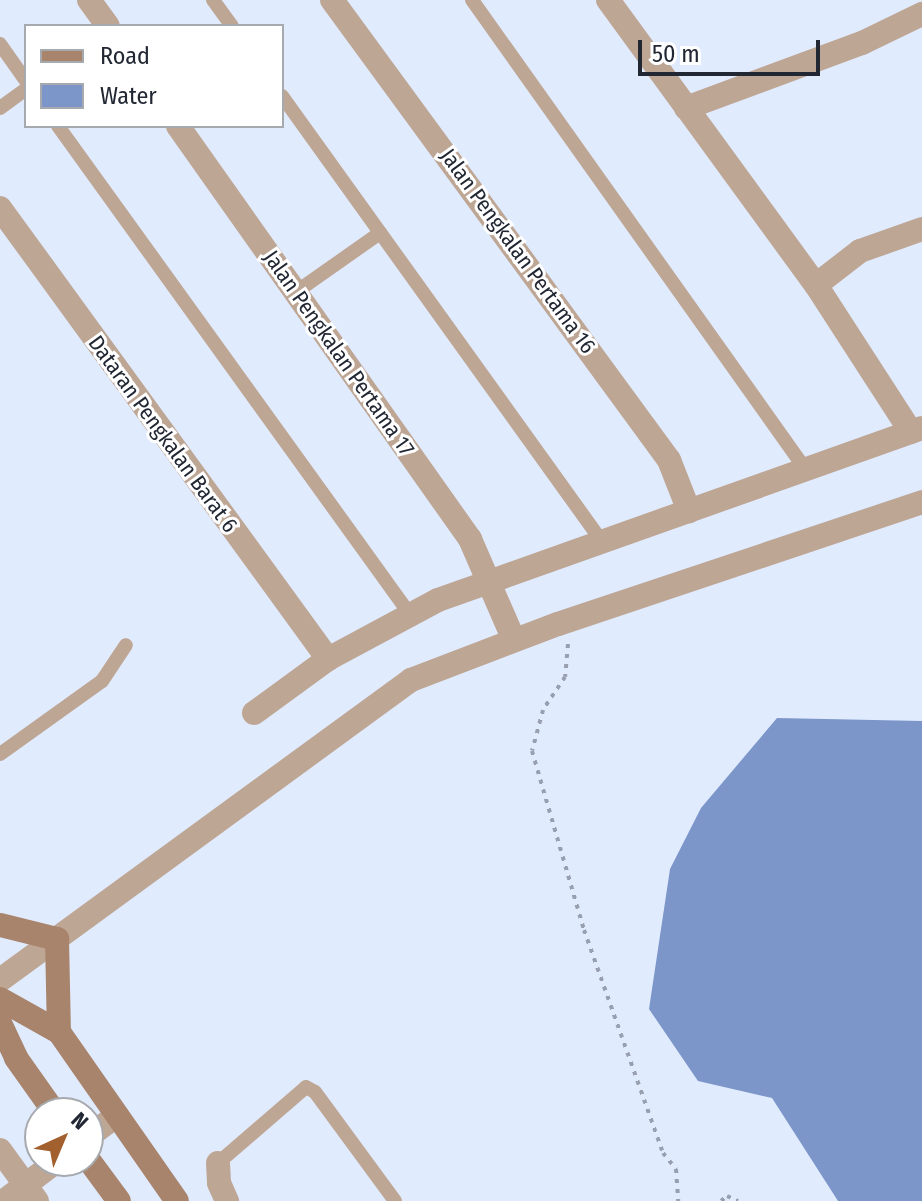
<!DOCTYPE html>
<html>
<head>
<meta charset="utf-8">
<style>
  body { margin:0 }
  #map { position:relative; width:922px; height:1201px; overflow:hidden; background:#e1ebfe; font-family:"Fira Sans Condensed",sans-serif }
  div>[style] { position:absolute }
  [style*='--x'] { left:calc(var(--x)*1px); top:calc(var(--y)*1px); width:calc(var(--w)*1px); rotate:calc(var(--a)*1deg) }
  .water>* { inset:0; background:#7c96ca }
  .path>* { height:4px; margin-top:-2px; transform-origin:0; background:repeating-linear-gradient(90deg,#98a0b0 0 4px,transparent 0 10px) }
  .lane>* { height:14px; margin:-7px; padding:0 7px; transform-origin:7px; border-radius:7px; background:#bea695 }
  .street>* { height:24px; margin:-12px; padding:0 12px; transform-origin:12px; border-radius:12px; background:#bea695 }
  .secondary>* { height:24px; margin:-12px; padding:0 12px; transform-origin:12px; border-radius:12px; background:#a8846c }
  span { translate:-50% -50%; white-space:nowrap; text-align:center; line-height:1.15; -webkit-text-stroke:6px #fff; paint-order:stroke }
  .street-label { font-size:22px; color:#212733 }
  .legend { position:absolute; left:24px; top:24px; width:260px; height:104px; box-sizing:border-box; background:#fff; border:2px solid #a6a9ad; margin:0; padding:10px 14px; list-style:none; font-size:24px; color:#212733 }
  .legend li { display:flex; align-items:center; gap:16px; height:40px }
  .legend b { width:40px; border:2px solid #a6a9ad }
  .north { position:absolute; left:24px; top:1097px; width:80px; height:80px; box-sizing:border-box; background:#fff; border:2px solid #a6a9ad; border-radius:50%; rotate:44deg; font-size:22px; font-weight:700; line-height:32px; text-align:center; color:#212733 }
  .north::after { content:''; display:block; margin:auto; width:28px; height:36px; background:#a2602e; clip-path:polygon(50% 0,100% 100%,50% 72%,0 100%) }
  .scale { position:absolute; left:638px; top:40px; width:182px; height:36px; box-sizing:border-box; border:4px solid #212733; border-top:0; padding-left:10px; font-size:24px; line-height:28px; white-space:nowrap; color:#212733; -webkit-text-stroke:6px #fff; paint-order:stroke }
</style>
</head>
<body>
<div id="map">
  <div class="water">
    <div style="clip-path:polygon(777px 718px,922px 721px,922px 1201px,838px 1201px,772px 1098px,698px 1081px,649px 1009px,670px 869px,701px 808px)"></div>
  </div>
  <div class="path">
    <div style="--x:568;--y:644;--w:33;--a:95"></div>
    <div style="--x:565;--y:677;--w:40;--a:124"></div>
    <div style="--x:543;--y:710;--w:42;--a:105"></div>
    <div style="--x:532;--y:751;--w:186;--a:73.8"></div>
    <div style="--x:584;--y:930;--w:237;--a:70.5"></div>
    <div style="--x:663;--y:1153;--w:21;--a:51"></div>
    <div style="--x:676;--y:1169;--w:32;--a:86"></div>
    <div style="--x:721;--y:1201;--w:8;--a:-40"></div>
    <div style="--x:727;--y:1196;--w:12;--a:24"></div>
  </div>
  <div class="lane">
    <div style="--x:213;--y:0;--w:32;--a:54"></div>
    <div style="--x:472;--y:0;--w:577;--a:54.6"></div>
    <div style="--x:0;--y:44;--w:45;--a:54.9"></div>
    <div style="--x:282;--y:96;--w:550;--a:54.32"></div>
    <div style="--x:0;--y:108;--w:32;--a:-36"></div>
    <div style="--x:58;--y:126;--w:600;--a:54.22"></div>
    <div style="--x:296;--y:292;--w:103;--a:-35.1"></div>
    <div style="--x:0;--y:754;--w:125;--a:-35.6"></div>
    <div style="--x:102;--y:681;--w:43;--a:-56.3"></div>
    <div style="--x:218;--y:1163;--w:116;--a:-40.8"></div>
    <div style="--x:306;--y:1087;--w:10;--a:29"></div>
    <div style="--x:315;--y:1092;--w:135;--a:53.7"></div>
  </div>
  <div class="street">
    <div style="--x:89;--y:0;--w:32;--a:54"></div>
    <div style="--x:332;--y:0;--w:570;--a:53.77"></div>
    <div style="--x:669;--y:460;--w:55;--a:68.6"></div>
    <div style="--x:608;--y:0;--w:353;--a:53.9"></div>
    <div style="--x:816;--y:285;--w:175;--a:57.1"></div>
    <div style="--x:686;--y:108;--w:188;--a:-20.3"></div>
    <div style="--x:862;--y:43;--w:67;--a:-25.8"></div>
    <div style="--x:178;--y:126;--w:506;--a:54.74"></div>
    <div style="--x:470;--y:539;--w:110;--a:66.5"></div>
    <div style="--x:0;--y:208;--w:558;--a:53.97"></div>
    <div style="--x:816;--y:285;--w:56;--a:-37.7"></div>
    <div style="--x:860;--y:251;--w:66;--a:-19.5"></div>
    <div style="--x:254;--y:713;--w:92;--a:-36.1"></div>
    <div style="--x:328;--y:659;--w:125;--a:-28.2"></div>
    <div style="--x:438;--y:600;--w:514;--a:-19.56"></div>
    <div style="--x:0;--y:980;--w:509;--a:-36.13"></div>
    <div style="--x:411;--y:680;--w:157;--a:-20.9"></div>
    <div style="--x:558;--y:624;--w:384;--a:-18.5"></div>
    <div style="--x:88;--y:1137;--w:36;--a:-37"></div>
    <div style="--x:0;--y:1150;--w:63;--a:54"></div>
    <div style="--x:218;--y:1163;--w:20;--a:87"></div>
    <div style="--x:219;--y:1183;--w:20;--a:66"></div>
    <div style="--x:4;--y:1201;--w:66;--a:-37"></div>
  </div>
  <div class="secondary">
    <div style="--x:0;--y:925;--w:59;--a:13.8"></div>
    <div style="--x:57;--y:939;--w:93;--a:88.8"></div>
    <div style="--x:0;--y:999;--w:68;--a:29.2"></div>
    <div style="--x:59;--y:1032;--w:206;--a:55.1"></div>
    <div style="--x:0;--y:1023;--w:38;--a:65"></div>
    <div style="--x:16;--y:1058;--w:67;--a:54.7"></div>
    <div style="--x:88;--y:1159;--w:52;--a:53.6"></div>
  </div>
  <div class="street-label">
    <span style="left:518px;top:251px;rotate:54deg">Jalan Pengkalan Pertama 16</span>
    <span style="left:339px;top:353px;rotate:55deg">Jalan Pengkalan Pertama 17</span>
    <span style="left:163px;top:434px;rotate:54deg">Dataran Pengkalan Barat 6</span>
  </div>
  <ul class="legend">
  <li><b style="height:10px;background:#a8846c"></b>Road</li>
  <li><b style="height:22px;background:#7c96ca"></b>Water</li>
  </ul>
  <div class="north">N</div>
  <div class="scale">50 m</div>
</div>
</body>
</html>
